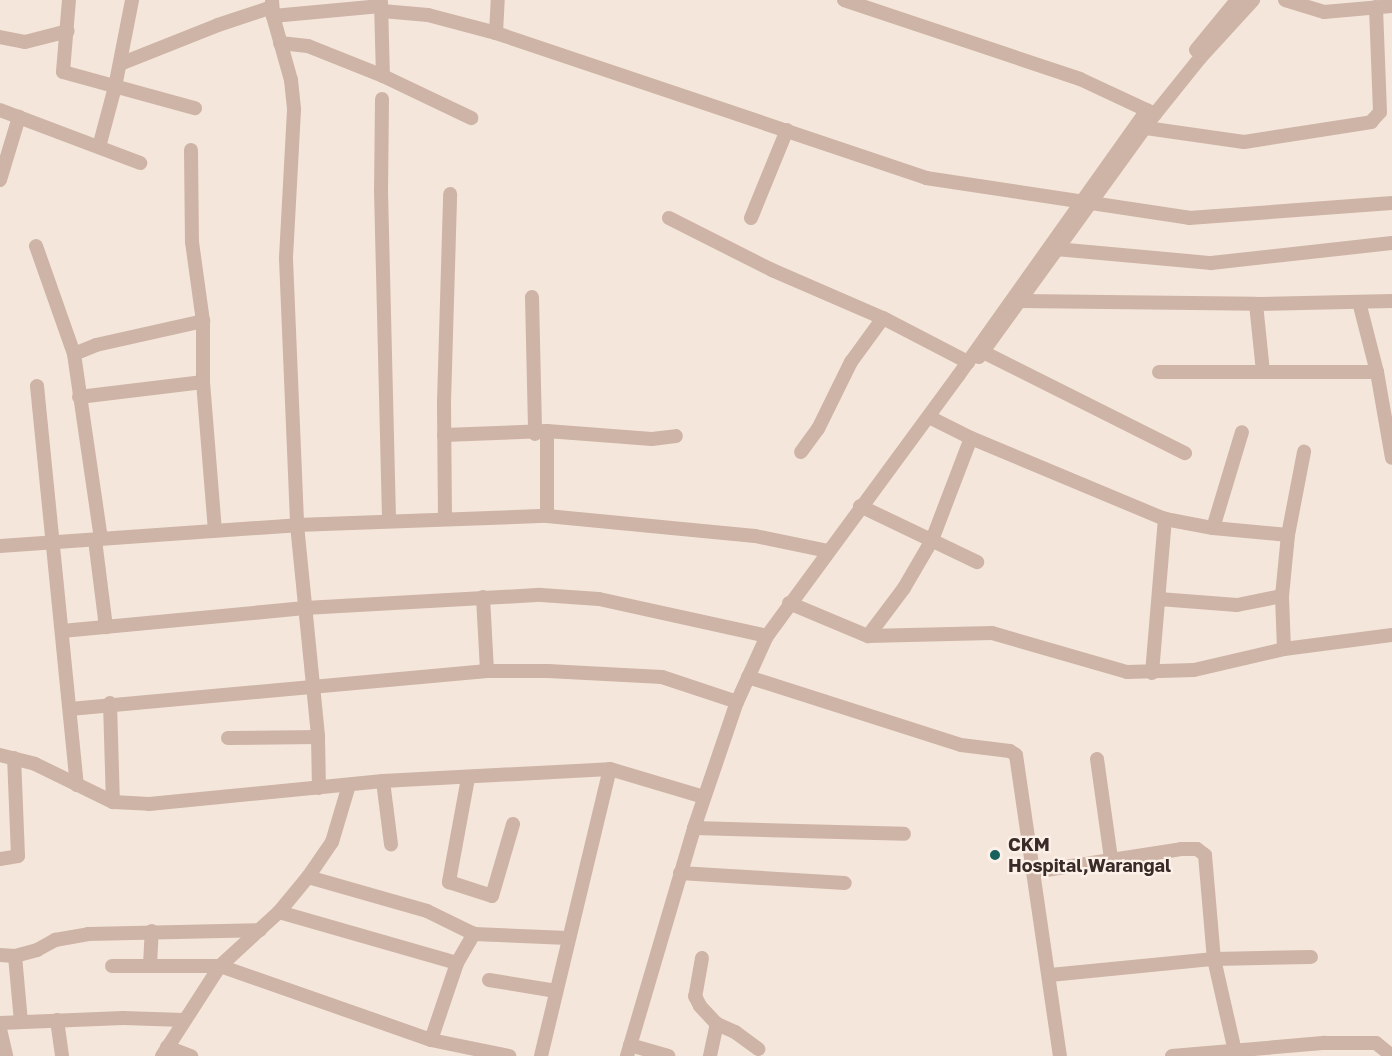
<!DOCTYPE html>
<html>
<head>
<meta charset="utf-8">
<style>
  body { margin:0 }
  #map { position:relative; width:1392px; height:1056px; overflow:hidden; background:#f5e6dc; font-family:"Golos Text",sans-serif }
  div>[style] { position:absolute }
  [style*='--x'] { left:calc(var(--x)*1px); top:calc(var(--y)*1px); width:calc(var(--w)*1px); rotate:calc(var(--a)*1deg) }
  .minor>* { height:14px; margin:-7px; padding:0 7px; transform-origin:7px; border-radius:7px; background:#ceb4a6 }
  .minor-bridge>* { height:14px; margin:-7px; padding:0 7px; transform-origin:7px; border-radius:7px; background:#ceb4a6 }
  .dots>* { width:16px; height:16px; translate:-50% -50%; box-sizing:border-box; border:3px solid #fcf1e9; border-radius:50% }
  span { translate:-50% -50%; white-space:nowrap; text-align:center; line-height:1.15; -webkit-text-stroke:4.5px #fcf1e9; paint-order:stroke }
  .poi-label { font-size:18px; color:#3a2b28; font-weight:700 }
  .left { translate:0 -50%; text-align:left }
</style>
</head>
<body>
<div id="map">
  <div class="minor">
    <div style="--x:69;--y:0;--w:72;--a:94.8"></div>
    <div style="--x:63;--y:72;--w:137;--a:15.3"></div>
    <div style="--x:272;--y:0;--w:16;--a:86"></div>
    <div style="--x:273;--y:16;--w:66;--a:74.3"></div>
    <div style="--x:291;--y:80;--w:30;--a:84"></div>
    <div style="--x:294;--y:110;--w:149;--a:93.1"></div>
    <div style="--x:286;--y:259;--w:266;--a:87.6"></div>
    <div style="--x:297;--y:525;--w:213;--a:84.3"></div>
    <div style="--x:318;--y:737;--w:51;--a:88.9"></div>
    <div style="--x:844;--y:0;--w:249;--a:18.5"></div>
    <div style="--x:1080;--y:79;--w:83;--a:25"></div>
    <div style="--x:1285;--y:0;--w:41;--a:17.1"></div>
    <div style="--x:1324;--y:12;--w:68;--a:-5"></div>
    <div style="--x:381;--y:2;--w:74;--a:88.5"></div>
    <div style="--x:382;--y:11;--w:46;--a:5"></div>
    <div style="--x:428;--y:15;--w:70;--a:14.8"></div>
    <div style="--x:496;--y:33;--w:454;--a:18.6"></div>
    <div style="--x:926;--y:178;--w:266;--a:8.6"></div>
    <div style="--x:1189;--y:218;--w:204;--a:-4.2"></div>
    <div style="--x:273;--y:16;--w:108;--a:-5.3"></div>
    <div style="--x:496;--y:33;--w:33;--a:-87"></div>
    <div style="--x:0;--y:37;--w:25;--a:11"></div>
    <div style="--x:25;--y:42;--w:44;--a:-14.3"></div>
    <div style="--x:280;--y:43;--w:28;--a:6"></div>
    <div style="--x:308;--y:46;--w:81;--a:21.8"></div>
    <div style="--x:383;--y:76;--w:98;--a:25.5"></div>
    <div style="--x:1196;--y:50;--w:65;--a:-50.6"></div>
    <div style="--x:120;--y:64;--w:105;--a:-21.7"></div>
    <div style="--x:218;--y:25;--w:57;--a:-18.4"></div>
    <div style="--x:382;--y:99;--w:92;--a:90.6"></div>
    <div style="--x:381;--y:191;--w:329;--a:88.6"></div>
    <div style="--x:0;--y:110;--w:150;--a:20.7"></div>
    <div style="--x:1146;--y:128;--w:99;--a:8.1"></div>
    <div style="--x:1244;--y:142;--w:129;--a:-8.9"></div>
    <div style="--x:1371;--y:122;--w:13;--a:-48"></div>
    <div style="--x:1380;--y:112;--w:105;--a:-92.2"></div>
    <div style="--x:99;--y:147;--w:62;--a:-75.1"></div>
    <div style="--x:115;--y:87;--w:89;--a:-78.9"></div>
    <div style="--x:191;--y:150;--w:92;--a:89.4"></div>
    <div style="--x:192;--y:242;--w:80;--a:82.1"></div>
    <div style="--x:203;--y:321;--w:61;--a:90"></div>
    <div style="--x:203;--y:382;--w:149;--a:85.4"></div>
    <div style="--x:0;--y:180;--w:66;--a:-73.2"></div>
    <div style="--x:669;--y:218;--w:115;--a:26.8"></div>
    <div style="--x:772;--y:270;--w:121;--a:23.4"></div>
    <div style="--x:883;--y:318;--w:96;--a:27.4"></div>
    <div style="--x:751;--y:218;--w:95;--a:-67.8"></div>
    <div style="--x:36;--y:246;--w:114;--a:70.6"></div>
    <div style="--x:74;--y:354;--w:187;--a:81.7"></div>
    <div style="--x:1056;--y:249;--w:156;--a:5.2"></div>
    <div style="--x:1211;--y:263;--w:182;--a:-6.3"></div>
    <div style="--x:532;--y:297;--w:137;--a:88.7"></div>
    <div style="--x:1021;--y:301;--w:235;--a:0.7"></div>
    <div style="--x:1256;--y:304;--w:136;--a:-1.3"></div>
    <div style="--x:1359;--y:302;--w:72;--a:75.6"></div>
    <div style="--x:1377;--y:372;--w:87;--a:80.1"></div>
    <div style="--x:1256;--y:304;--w:68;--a:84.1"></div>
    <div style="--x:983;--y:352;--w:226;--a:26.6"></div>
    <div style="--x:74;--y:354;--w:24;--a:-22"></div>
    <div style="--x:96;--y:345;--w:110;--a:-12.6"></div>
    <div style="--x:979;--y:357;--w:300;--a:-54.1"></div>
    <div style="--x:1155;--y:114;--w:72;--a:-51.2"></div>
    <div style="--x:1200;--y:58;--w:79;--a:-47.6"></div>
    <div style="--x:1159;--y:372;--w:218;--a:0"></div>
    <div style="--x:37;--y:386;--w:401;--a:84.3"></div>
    <div style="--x:79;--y:397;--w:125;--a:-6.9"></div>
    <div style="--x:929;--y:417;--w:47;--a:26.6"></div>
    <div style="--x:971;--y:438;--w:210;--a:22.7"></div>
    <div style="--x:1165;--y:519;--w:49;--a:10.6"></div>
    <div style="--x:1213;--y:528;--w:75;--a:5.3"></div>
    <div style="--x:444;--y:435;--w:103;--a:-2.2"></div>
    <div style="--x:547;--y:431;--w:105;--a:4.4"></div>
    <div style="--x:652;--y:439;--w:24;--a:-7"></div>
    <div style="--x:801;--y:452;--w:29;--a:-54"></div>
    <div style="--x:818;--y:429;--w:75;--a:-63.8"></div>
    <div style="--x:851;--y:362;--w:54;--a:-54"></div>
    <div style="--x:860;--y:506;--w:130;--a:25.6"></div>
    <div style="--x:547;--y:516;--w:85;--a:-90"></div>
    <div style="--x:445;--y:519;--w:117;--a:-90.5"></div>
    <div style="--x:444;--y:402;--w:208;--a:-88.3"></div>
    <div style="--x:1213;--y:528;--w:100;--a:-73.2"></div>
    <div style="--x:95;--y:540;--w:88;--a:82.8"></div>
    <div style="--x:0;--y:546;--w:298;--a:-4"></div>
    <div style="--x:297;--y:525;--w:250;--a:-2.1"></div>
    <div style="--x:547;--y:516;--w:209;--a:5.5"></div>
    <div style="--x:755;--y:536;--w:75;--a:11.6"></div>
    <div style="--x:483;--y:597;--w:74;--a:86.9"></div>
    <div style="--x:1159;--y:599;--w:78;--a:4.4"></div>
    <div style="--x:1237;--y:605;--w:46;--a:-11.3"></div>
    <div style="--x:789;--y:603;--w:86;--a:22.7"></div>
    <div style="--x:868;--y:636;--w:124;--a:-1.4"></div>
    <div style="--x:992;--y:633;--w:141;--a:16.1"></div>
    <div style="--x:1127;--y:672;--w:67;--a:-1.7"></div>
    <div style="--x:1194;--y:670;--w:92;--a:-13.1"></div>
    <div style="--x:1284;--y:649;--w:109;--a:-7.4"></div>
    <div style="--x:62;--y:631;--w:244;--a:-5.4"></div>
    <div style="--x:305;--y:608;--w:236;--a:-3.2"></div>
    <div style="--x:541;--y:595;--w:58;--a:3.9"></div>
    <div style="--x:599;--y:599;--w:172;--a:12.4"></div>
    <div style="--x:868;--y:636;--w:60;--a:-53.1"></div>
    <div style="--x:904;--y:588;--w:56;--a:-59.7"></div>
    <div style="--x:932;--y:540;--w:109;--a:-69.1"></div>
    <div style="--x:1284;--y:649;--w:53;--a:-92.2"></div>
    <div style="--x:1282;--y:596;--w:61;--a:-84.4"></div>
    <div style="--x:1288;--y:535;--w:85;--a:-79.1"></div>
    <div style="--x:1152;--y:673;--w:155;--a:-85.2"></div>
    <div style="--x:748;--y:677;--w:224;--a:17.7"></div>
    <div style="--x:961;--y:745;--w:49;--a:7"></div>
    <div style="--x:1010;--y:751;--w:7;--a:34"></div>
    <div style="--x:1016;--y:755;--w:304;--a:81.7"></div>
    <div style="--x:110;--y:703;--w:99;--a:88.3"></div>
    <div style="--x:70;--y:709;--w:419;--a:-5.2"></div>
    <div style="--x:487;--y:671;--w:61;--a:0"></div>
    <div style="--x:548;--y:671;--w:114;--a:3"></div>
    <div style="--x:662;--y:677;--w:79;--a:18.4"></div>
    <div style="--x:228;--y:738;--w:90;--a:-0.6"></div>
    <div style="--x:0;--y:755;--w:36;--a:14"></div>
    <div style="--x:35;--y:764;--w:87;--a:26"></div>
    <div style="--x:113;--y:802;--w:36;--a:3"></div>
    <div style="--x:149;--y:804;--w:235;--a:-5.6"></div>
    <div style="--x:383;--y:781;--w:227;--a:-3"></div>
    <div style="--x:610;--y:769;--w:98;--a:16.6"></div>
    <div style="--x:1097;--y:759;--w:101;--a:82"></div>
    <div style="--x:468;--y:778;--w:106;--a:100.4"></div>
    <div style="--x:449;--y:882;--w:45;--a:18"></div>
    <div style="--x:492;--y:896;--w:75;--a:-73.7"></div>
    <div style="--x:383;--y:781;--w:64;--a:82.8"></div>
    <div style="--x:694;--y:828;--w:210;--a:1.6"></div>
    <div style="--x:0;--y:859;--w:18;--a:-9"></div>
    <div style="--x:18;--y:856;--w:98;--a:-92.3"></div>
    <div style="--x:1033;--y:872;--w:150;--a:-8.8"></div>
    <div style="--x:1181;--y:849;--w:16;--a:0"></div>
    <div style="--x:1197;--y:849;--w:10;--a:37"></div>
    <div style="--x:1205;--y:855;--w:104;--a:85.1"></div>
    <div style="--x:1214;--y:959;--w:97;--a:-1.2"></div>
    <div style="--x:680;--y:873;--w:165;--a:3.5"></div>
    <div style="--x:308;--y:877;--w:124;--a:15.9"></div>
    <div style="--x:427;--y:911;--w:52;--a:26.1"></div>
    <div style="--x:474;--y:934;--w:94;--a:2.4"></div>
    <div style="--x:279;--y:912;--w:185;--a:16"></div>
    <div style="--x:0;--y:955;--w:15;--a:4"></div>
    <div style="--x:15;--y:956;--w:66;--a:84.8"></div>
    <div style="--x:15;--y:956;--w:23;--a:-15"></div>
    <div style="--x:37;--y:950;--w:21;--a:-29"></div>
    <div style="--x:55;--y:940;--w:34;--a:-10"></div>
    <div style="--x:88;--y:934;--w:172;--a:-1.3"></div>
    <div style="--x:702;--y:958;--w:39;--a:100"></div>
    <div style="--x:695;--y:996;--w:11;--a:63"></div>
    <div style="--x:700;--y:1006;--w:25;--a:47"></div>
    <div style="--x:717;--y:1024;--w:20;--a:24"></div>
    <div style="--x:735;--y:1032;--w:29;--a:36"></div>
    <div style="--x:150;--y:965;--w:34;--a:-87"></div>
    <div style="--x:112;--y:966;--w:108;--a:0"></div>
    <div style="--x:220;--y:966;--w:224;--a:19.3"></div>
    <div style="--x:431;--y:1040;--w:80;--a:11.6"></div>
    <div style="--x:1050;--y:975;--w:165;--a:-5.6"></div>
    <div style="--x:1214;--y:959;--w:99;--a:77.2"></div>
    <div style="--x:489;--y:980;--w:68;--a:9.3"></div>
    <div style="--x:57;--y:1020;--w:36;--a:82"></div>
    <div style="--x:0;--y:1023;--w:123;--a:-2.3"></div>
    <div style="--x:123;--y:1018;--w:61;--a:1.9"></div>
    <div style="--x:0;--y:1029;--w:28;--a:77"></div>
    <div style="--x:431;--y:1040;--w:81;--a:-71.3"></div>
    <div style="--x:457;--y:963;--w:34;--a:-60"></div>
    <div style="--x:630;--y:1045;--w:40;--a:16"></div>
    <div style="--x:167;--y:1047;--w:26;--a:21"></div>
    <div style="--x:162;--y:1056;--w:107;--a:-57.2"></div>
    <div style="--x:220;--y:966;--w:80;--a:-42.5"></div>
    <div style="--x:279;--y:912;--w:45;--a:-50.4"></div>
    <div style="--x:308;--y:877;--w:42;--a:-55.6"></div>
    <div style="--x:332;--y:842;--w:59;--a:-73.4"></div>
    <div style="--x:541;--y:1056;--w:295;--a:-76.5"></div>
    <div style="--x:627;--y:1056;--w:238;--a:-73.6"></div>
    <div style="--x:694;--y:828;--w:133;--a:-71.2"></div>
    <div style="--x:737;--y:702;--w:72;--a:-65.6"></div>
    <div style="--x:767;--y:636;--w:323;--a:-53.7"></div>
    <div style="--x:710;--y:1056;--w:33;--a:-78"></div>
    <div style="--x:1172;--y:1056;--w:154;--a:-4.9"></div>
    <div style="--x:1325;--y:1043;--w:51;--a:0"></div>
    <div style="--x:1376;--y:1043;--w:21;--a:39"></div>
  </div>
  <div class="minor-bridge">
    <div style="--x:958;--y:376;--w:326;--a:-54.6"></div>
  </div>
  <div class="dots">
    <div style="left:995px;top:855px;background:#18605d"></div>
  </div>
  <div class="poi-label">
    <span class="left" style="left:1008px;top:855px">CKM<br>Hospital,Warangal</span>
  </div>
</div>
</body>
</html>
